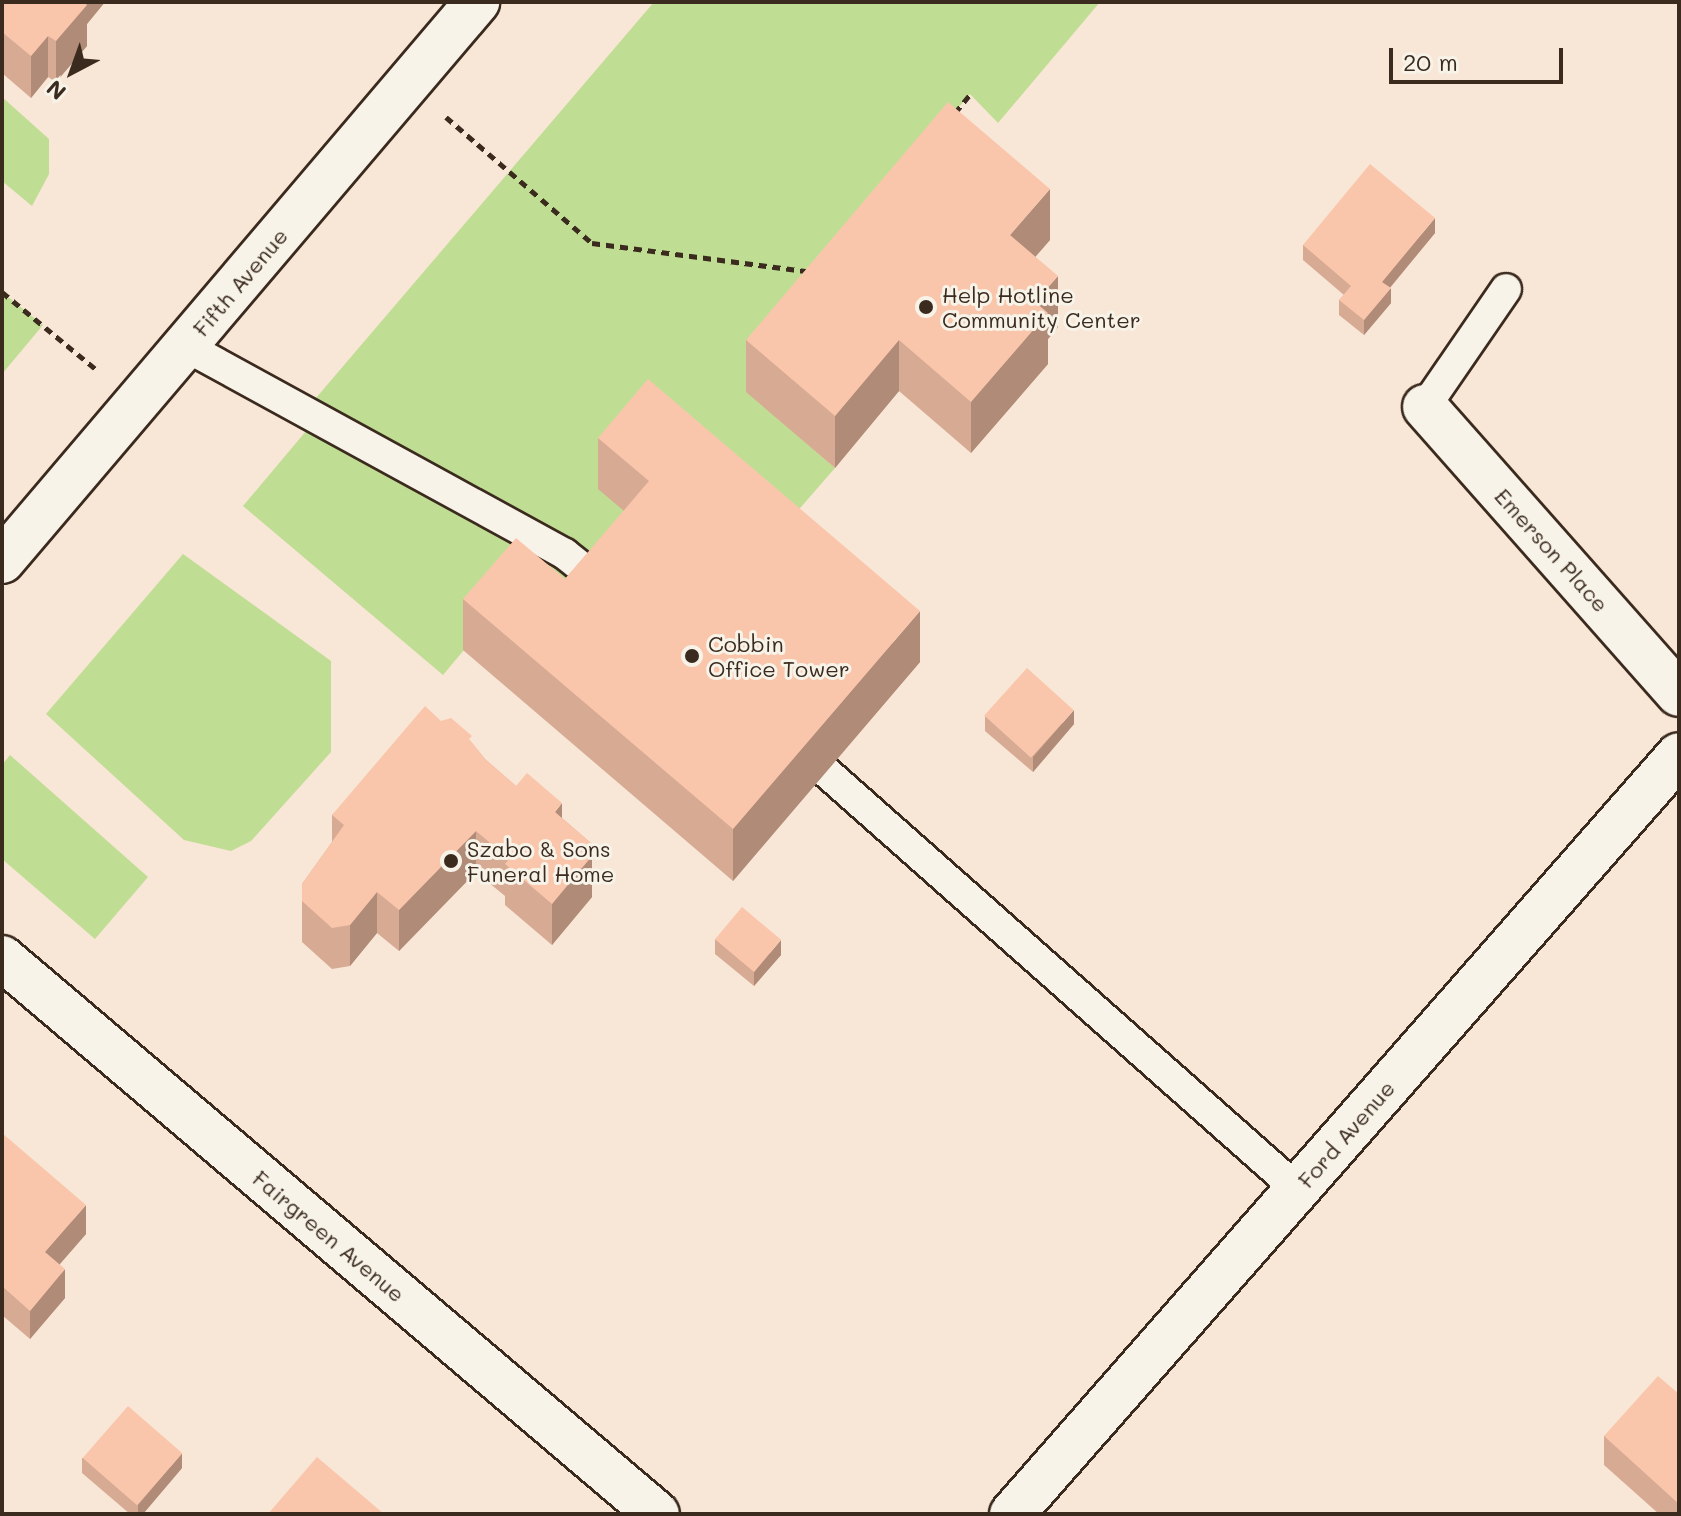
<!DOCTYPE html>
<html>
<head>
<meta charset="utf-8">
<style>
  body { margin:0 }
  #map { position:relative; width:1681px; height:1516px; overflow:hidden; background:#f8e6d6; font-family:Mali,sans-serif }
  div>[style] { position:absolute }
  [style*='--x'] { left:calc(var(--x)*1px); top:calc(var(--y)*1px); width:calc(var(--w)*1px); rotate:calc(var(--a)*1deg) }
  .green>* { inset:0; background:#c0dd94 }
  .path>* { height:5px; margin-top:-2.5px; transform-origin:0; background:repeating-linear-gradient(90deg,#3b2a1e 0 8px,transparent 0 14px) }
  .roads { filter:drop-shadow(2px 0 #3b2a1e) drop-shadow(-2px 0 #3b2a1e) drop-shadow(0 2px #3b2a1e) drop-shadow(0 -2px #3b2a1e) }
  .service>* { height:30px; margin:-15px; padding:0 15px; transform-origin:15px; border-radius:15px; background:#f7f3e8 }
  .minor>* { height:44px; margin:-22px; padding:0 22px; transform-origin:22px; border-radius:22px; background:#f7f3e8 }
  .tertiary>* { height:44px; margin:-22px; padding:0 22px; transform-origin:22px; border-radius:22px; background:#f7f3e8 }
  .wall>* { inset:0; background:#d7aa93 }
  .shaded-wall>* { inset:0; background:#af8b78 }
  .building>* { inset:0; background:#fac6ab; transform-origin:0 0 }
  .dots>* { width:22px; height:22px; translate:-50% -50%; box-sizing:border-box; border:4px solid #f7f3e8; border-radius:50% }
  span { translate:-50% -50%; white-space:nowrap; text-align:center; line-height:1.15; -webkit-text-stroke:6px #f7f3e8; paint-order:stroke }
  .street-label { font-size:22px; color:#3b2a1e }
  .poi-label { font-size:22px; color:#3b2a1e }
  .left { translate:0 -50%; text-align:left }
  .frame { position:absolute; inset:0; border:4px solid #3b2a1e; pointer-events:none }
  .north { position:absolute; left:32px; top:32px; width:80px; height:80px; -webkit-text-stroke:6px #f7f3e8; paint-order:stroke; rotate:221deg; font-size:22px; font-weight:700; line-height:32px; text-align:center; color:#3b2a1e }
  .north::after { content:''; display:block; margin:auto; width:28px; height:36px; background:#3b2a1e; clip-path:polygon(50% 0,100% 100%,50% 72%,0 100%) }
  .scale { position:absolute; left:1389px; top:48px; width:174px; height:36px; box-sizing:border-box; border:4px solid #3b2a1e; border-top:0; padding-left:10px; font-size:24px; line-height:28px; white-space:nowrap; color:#3b2a1e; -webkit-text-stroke:6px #f7f3e8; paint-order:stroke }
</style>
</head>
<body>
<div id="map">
  <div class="green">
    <div style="clip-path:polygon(654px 2px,1100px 2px,998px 123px,970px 94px,821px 272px,746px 391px,835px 468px,774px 538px,649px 532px,565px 631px,515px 589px,443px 675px,243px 506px,317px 418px,304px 412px)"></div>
    <div style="clip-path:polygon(2px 97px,49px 139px,49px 174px,32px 206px,2px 181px)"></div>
    <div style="clip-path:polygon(2px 292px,43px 325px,2px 374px)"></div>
    <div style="clip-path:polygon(183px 554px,331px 661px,331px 752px,251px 841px,231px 851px,184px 840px,46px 714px)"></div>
    <div style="clip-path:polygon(10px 755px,148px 877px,95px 939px,2px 859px,2px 765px)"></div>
  </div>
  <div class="path">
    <div style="--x:955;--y:113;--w:26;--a:-51"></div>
    <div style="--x:446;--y:117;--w:193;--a:40.8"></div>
    <div style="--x:592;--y:243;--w:221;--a:7.5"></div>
    <div style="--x:2;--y:292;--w:123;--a:39.4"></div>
  </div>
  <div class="roads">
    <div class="service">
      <div style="--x:185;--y:346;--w:433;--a:28.7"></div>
      <div style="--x:565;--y:554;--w:50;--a:38.5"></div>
      <div style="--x:1425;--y:407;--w:143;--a:-55.5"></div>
      <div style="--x:826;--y:772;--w:629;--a:41.52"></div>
    </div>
    <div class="minor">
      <div style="--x:1425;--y:407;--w:383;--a:48.5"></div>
      <div style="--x:2;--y:958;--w:859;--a:40.33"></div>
      <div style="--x:1012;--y:1514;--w:1010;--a:-48.69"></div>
    </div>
    <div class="tertiary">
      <div style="--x:2;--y:561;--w:734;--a:-49.64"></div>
    </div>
  </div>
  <div class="wall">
    <div style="clip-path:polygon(2px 2px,105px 2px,87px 24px,87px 46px,56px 82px,48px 77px,31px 98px,2px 73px)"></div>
    <div style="clip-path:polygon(1435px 233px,1390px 288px,1391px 303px,1364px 335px,1339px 315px,1339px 300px,1344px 295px,1303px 260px,1303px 245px)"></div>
    <div style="clip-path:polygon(1050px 240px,1035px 257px,1058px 327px,1048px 339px,1048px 364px,971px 453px,899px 391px,835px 468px,746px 392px,746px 340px)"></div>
    <div style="clip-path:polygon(598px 438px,920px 662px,733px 881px,463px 650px,463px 599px,565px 579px,624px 511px,598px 489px)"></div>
    <div style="clip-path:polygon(985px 716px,1074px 724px,1033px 772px,985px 731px)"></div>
    <div style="clip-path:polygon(441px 721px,472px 743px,485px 759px,516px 786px,562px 818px,592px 844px,592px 897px,552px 945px,505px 905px,505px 896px,476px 872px,399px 951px,377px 933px,350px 966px,332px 969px,302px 942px,302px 884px,332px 842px,332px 815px)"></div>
    <div style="clip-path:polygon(715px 939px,781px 955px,754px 986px,715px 954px)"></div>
    <div style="clip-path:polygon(2px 1133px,86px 1234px,60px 1264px,65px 1298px,30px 1339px,2px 1315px)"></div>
    <div style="clip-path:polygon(1679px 1394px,1679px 1514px,1659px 1514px,1604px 1465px,1604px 1436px)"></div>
    <div style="clip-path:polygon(82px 1458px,182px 1468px,143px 1514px,130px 1514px,82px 1473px)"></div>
  </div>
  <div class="shaded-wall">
    <div style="clip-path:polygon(76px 2px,105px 2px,87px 24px,87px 46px,56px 82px,56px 41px)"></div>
    <div style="clip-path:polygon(48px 36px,48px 77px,31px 98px,31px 56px)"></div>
    <div style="clip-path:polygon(1050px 189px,1050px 240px,1010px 286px,1010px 235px)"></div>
    <div style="clip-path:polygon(1435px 218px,1435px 233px,1382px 297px,1382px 282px)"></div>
    <div style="clip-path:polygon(1058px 276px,1058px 327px,1048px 339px,1048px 364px,971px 453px,971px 402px,1035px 302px)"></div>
    <div style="clip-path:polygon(1391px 288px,1391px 303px,1364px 335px,1364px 320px)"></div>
    <div style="clip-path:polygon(899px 340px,899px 391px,835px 468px,835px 416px)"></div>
    <div style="clip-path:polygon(920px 611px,920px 662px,733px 881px,733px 829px)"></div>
    <div style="clip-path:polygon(1074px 710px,1074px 724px,1033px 772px,1033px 757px)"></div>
    <div style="clip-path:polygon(562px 803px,562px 844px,555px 812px)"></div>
    <div style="clip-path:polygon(476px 831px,476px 872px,399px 951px,399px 910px)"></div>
    <div style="clip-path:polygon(592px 844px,592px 897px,552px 945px,552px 904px,586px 851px)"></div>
    <div style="clip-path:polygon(377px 892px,377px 933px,350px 966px,350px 925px)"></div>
    <div style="clip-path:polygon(781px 940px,781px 955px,754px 986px,754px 972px)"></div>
    <div style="clip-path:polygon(86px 1205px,86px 1234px,45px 1281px,45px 1252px)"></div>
    <div style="clip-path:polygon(65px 1269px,65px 1298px,30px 1339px,30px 1311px)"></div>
    <div style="clip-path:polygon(182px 1453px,182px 1468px,143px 1514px,138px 1514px,138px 1505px)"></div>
  </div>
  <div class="building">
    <div style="clip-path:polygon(2px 2px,84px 2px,87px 5px,56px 41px,48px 36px,31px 56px,2px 32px)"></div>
    <div style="clip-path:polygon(948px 102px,1050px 189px,1010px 235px,1058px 276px,1035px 302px,1048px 313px,971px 402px,899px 340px,835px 416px,746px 340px)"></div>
    <div style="clip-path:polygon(1370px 164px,1435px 218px,1382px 282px,1391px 288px,1364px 320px,1339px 300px,1351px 286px,1303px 245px)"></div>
    <div style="clip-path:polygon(648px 379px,920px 611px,733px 829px,463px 599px,516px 538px,565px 579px,649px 481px,598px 438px)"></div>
    <div style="left:1027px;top:668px;width:63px;height:64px;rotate:42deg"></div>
    <div style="clip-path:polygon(425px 706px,441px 721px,451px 718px,472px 736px,469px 739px,485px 759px,516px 786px,527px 773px,562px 803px,555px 812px,592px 844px,586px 851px,592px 856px,552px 904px,505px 864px,509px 859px,476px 831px,399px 910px,377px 892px,350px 925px,332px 928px,302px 901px,302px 884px,344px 825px,332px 815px)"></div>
    <div style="left:742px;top:907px;width:51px;height:42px;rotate:40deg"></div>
    <div style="clip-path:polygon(2px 1133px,86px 1205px,45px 1252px,65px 1269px,30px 1311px,2px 1286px)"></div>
    <div style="clip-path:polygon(1658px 1376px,1679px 1394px,1679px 1504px,1604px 1436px)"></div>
    <div style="left:128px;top:1406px;width:72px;height:69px;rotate:41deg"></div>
    <div style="clip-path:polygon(317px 1457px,384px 1514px,268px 1514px)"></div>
  </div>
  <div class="dots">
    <div style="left:926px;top:307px;background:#3b2a1e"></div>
    <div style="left:692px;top:656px;background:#3b2a1e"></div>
    <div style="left:451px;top:861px;background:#3b2a1e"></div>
  </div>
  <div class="street-label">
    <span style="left:240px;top:282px;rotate:-50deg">Fifth Avenue</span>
    <span style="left:1552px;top:550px;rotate:48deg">Emerson Place</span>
    <span style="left:1346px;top:1134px;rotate:-49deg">Ford Avenue</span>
    <span style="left:329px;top:1236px;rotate:40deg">Fairgreen Avenue</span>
  </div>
  <div class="poi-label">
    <span class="left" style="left:942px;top:307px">Help Hotline<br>Community Center</span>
    <span class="left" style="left:708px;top:656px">Cobbin<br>Office Tower</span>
    <span class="left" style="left:467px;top:861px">Szabo &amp; Sons<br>Funeral Home</span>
  </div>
  <div class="frame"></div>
  <div class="north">N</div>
  <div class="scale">20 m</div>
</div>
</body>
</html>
